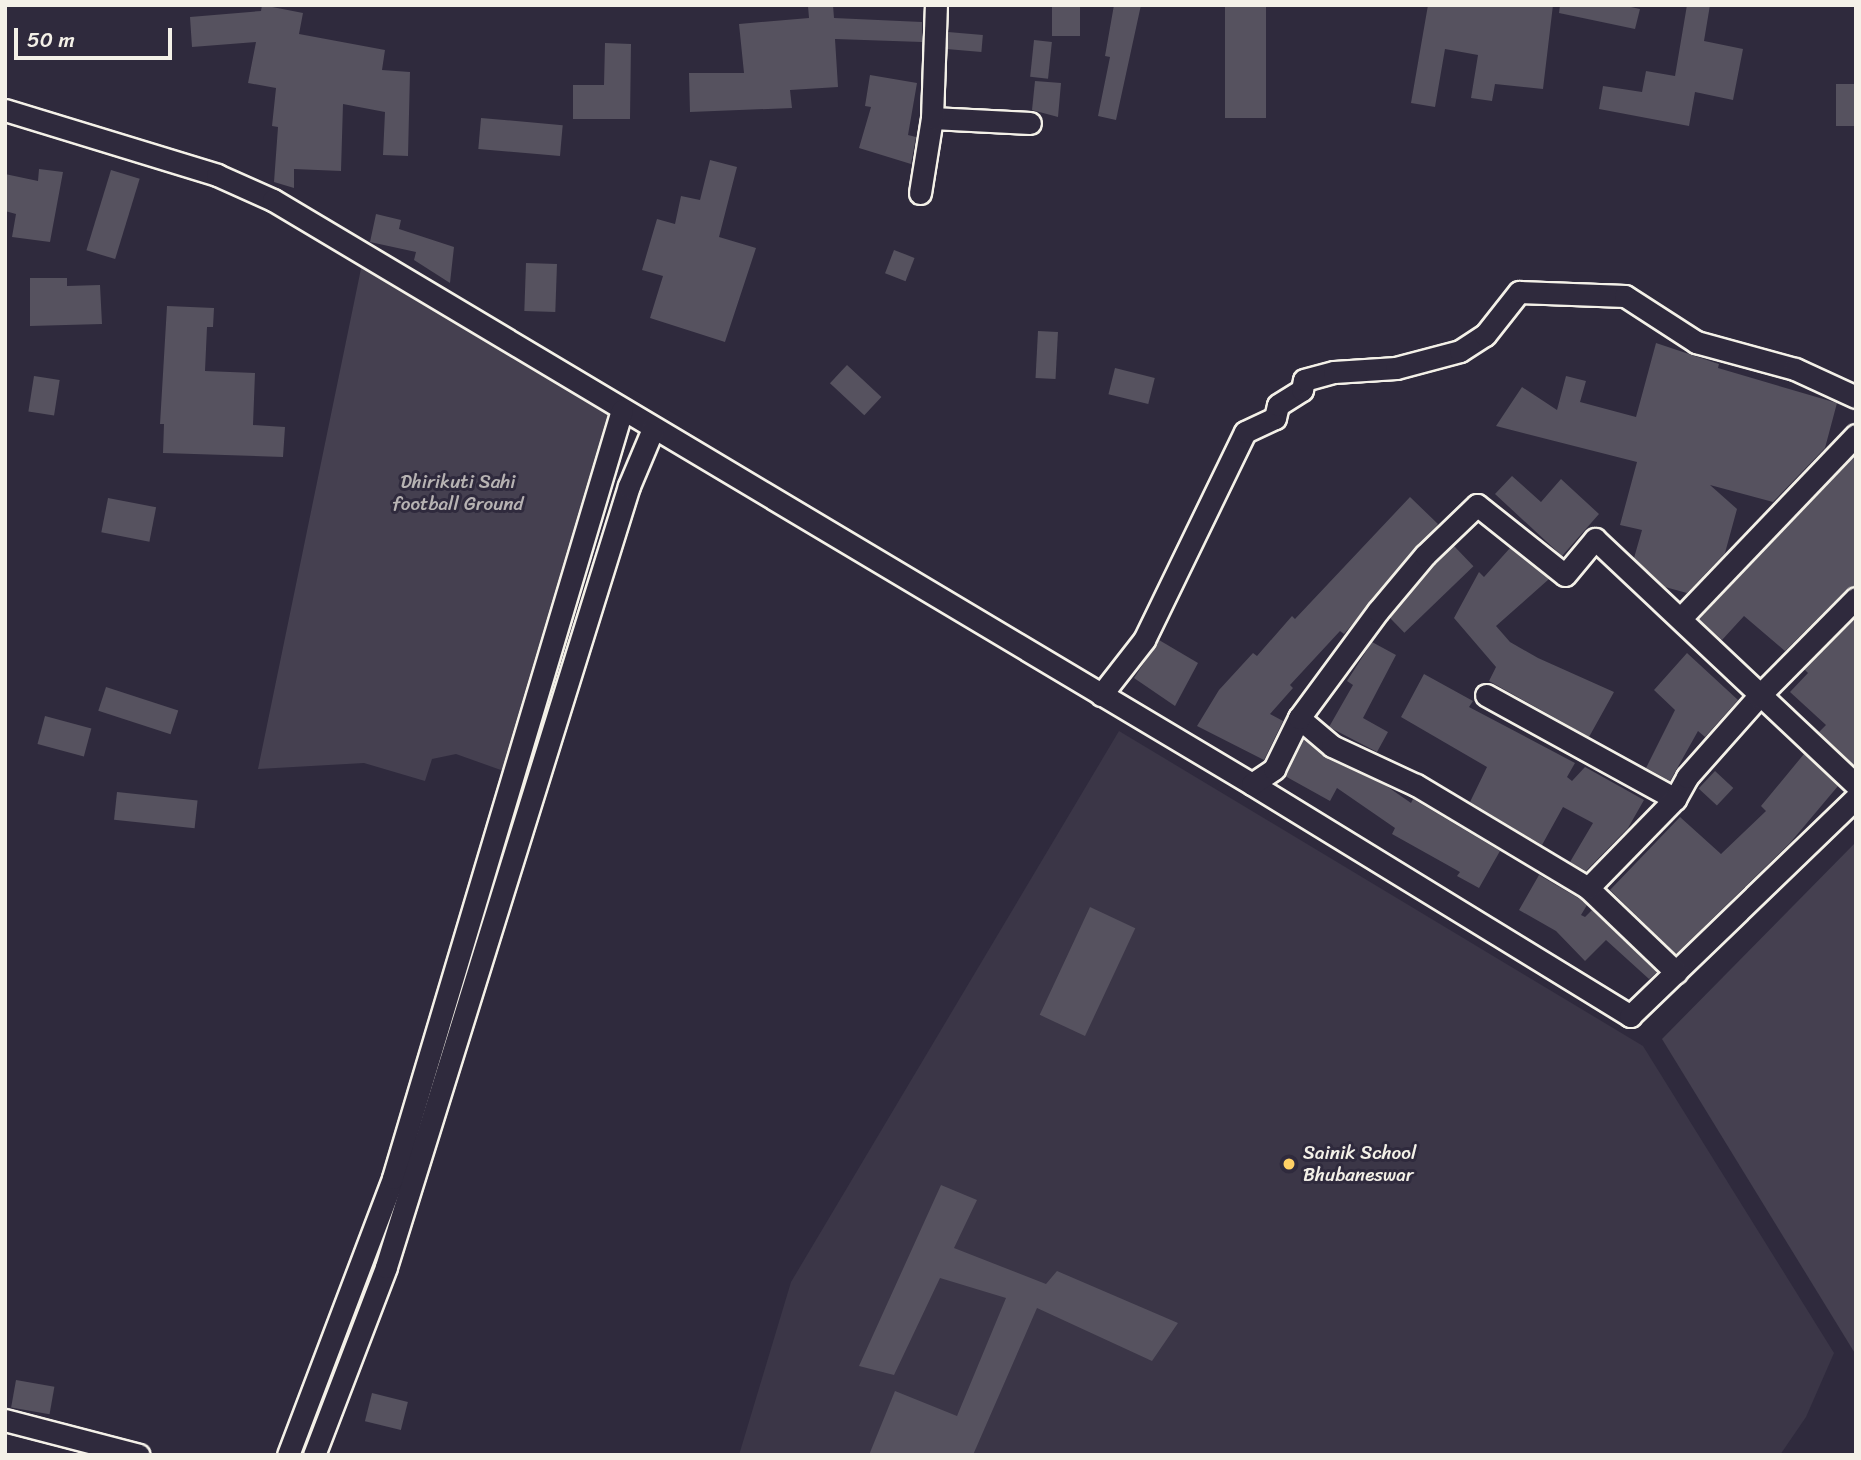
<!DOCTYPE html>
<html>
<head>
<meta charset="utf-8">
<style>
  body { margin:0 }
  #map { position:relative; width:1861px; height:1460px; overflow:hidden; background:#2f2a3d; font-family:Sriracha,sans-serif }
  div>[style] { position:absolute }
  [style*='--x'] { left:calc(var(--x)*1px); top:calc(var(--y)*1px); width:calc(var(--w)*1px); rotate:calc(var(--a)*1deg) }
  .built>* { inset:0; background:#3b3647 }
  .green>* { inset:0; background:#454050 }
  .building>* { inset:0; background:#56525f; transform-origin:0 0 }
  .roads { filter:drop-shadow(2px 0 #f4f1e8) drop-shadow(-2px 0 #f4f1e8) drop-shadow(0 2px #f4f1e8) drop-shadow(0 -2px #f4f1e8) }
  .minor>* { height:21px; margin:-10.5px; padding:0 10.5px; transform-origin:10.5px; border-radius:10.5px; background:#2f2a3d }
  .dots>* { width:19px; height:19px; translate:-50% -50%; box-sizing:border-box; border:4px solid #2f2a3d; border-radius:50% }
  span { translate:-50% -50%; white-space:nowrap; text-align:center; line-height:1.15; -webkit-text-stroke:6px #2f2a3d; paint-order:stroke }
  .park-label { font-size:19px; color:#b7b3b3 }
  .poi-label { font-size:19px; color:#f4f1e8 }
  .left { translate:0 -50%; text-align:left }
  .frame { position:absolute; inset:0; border:7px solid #f4f1e8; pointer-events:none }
  .scale { position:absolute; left:14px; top:28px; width:158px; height:32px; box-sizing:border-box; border:4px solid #f4f1e8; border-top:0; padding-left:9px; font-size:21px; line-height:24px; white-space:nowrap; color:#f4f1e8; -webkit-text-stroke:5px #2f2a3d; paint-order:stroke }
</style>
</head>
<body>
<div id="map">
  <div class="built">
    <div style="clip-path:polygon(1119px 731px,1643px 1046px,1834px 1353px,1806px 1417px,1780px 1455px,739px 1455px,791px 1282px)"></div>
  </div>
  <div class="green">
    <div style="clip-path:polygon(363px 259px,628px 425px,512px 774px,456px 754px,432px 759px,425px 781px,364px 763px,258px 769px)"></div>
    <div style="clip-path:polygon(1856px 842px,1856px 1355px,1662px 1039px)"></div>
  </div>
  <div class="building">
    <div style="clip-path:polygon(262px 5px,303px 13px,299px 34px,385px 50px,382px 70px,410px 72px,408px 156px,383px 155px,385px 112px,343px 104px,341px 171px,294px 169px,294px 188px,274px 182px,278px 127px,272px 126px,276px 88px,248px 83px,256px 42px,192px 47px,190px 17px,261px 11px)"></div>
    <div style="clip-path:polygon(833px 5px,834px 18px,922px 22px,922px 42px,835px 39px,838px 87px,790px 90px,792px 108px,690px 112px,689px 73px,744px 73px,739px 24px,809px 18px,808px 6px)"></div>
    <div style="left:1052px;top:5px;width:28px;height:31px"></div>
    <div style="clip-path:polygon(1114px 5px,1141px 5px,1116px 120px,1098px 116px,1110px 57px,1105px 56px)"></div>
    <div style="left:1225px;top:5px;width:41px;height:113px"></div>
    <div style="clip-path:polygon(1428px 5px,1553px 5px,1543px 89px,1495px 84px,1492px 101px,1471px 98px,1478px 55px,1445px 49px,1435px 107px,1411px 103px)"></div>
    <div style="clip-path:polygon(1560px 5px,1622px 5px,1640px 9px,1635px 29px,1559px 13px)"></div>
    <div style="clip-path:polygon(1687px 5px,1710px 5px,1704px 41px,1743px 49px,1733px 100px,1695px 92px,1689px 126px,1599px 109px,1603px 86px,1642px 92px,1646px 71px,1675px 76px)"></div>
    <div style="left:948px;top:32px;width:35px;height:17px;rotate:5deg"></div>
    <div style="left:1034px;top:40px;width:18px;height:37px;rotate:6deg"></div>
    <div style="clip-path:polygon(605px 43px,631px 44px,630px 119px,573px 119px,573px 85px,604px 85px)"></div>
    <div style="clip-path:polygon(870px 75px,917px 83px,908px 135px,916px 137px,911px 164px,859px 148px,871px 107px,865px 106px)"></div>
    <div style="clip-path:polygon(1035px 81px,1061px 83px,1058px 117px,1032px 110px)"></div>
    <div style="left:1856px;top:84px;width:42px;height:20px;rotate:90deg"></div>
    <div style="left:481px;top:118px;width:82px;height:31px;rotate:5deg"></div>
    <div style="clip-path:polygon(710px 160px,737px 167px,719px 237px,756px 248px,725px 342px,650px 318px,663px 276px,642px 270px,657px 219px,675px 224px,681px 196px,700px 200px)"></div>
    <div style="clip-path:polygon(39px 169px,63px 172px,50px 242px,12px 237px,16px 214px,5px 211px,5px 174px,38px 181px)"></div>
    <div style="left:111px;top:170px;width:30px;height:84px;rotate:17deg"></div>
    <div style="clip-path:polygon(376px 214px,401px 220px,399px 229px,454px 247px,450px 283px,414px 260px,416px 252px,370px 242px)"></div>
    <div style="left:894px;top:250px;width:22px;height:25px;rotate:21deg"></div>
    <div style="left:526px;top:263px;width:31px;height:48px;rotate:2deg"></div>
    <div style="clip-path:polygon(30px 278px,67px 278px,67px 286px,100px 285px,102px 324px,30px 326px)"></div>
    <div style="clip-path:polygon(167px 306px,214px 308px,213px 327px,207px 327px,205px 371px,255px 373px,253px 425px,285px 427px,283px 457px,163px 453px,164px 424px,160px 424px)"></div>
    <div style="left:1038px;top:331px;width:20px;height:47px;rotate:3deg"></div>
    <div style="clip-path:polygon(1656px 343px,1719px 364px,1718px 368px,1837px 403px,1825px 448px,1773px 502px,1710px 485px,1737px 509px,1725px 553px,1687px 593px,1665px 587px,1634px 558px,1642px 530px,1620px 525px,1637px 462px,1496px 426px,1522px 387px,1557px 410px,1566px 376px,1586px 381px,1580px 402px,1636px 417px)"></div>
    <div style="left:847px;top:365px;width:47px;height:25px;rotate:43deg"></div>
    <div style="left:1115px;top:368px;width:41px;height:27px;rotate:14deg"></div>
    <div style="left:34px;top:376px;width:26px;height:36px;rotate:9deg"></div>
    <div style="clip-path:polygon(1856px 454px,1856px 585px,1847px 589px,1785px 651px,1744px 616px,1722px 640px,1699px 619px)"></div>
    <div style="clip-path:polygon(1512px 476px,1541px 502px,1561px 479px,1599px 514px,1562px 556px,1495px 494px)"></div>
    <div style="clip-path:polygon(1410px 497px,1438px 524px,1344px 634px,1340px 631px,1290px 685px,1293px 688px,1270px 714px,1283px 721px,1264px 760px,1197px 726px,1219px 690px,1253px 653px,1257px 656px,1292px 616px,1295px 619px)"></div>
    <div style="left:108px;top:498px;width:49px;height:35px;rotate:11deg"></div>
    <div style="left:1454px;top:546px;width:28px;height:96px;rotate:46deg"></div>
    <div style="clip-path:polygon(1510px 548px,1549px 579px,1496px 626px,1510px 642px,1538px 658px,1614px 692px,1589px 737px,1489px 681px,1496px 667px,1454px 618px,1479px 572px,1484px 577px)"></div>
    <div style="clip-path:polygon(1856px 617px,1856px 767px,1819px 732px,1826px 725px,1790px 692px,1808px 673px,1804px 669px)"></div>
    <div style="clip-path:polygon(1159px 640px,1198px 663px,1175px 706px,1134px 678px)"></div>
    <div style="clip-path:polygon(1372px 642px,1396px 655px,1363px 718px,1388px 732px,1377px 752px,1329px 727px,1353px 685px,1347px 681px)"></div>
    <div style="clip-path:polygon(1687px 653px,1738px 700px,1705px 737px,1698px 731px,1670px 781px,1646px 768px,1675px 710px,1654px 690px)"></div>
    <div style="clip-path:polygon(1424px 674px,1473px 701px,1469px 707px,1575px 763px,1567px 777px,1572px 781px,1585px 767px,1644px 800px,1628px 828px,1586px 871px,1570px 862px,1593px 823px,1563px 807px,1542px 845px,1470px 802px,1487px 767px,1401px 717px)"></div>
    <div style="left:106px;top:687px;width:76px;height:25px;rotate:18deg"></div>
    <div style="left:45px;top:716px;width:48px;height:29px;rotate:15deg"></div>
    <div style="clip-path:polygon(1303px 739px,1326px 758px,1385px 785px,1411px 803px,1413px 799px,1500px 851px,1479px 888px,1457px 876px,1460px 872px,1392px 834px,1395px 828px,1337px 788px,1330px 801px,1285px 776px)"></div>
    <div style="clip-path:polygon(1804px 754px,1838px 786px,1790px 843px,1676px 954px,1610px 890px,1680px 817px,1721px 854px,1766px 811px,1761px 806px)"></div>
    <div style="left:1715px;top:771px;width:25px;height:24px;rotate:43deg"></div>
    <div style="left:117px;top:792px;width:81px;height:28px;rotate:6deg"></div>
    <div style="clip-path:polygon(1539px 875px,1580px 899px,1587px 905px,1581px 915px,1585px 917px,1592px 910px,1657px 972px,1649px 979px,1606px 940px,1585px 961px,1556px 931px,1519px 910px)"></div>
    <div style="left:1090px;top:907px;width:50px;height:119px;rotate:25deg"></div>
    <div style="clip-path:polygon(941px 1185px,977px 1200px,954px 1248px,1046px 1284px,1057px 1271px,1178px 1323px,1152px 1361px,1037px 1308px,973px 1455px,869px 1455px,895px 1391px,957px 1416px,1006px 1298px,940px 1278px,894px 1375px,859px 1366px)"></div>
    <div style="left:16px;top:1380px;width:39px;height:28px;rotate:10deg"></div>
    <div style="left:372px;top:1393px;width:37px;height:29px;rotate:14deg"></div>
  </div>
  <div class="roads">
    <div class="minor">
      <div style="--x:5;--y:110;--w:222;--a:17"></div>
      <div style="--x:217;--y:175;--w:61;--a:24.1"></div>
      <div style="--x:273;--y:200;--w:1140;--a:30.82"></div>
      <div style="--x:1252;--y:784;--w:444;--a:31.5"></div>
      <div style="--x:1630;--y:1016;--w:314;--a:-44"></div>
      <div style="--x:932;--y:118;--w:98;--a:2.9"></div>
      <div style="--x:920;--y:193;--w:76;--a:-80.9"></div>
      <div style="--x:932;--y:118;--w:113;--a:-88"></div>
      <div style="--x:1681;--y:618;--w:253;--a:-46.3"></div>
      <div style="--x:1101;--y:695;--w:70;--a:-52"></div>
      <div style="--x:1144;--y:640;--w:231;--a:-64.1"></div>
      <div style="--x:1245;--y:432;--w:33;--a:-25"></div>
      <div style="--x:1275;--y:418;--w:13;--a:-77"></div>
      <div style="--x:1278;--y:405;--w:28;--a:-32"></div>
      <div style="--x:1302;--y:390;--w:10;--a:-79"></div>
      <div style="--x:1304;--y:380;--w:31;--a:-15"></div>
      <div style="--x:1334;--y:372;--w:62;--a:-3.7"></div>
      <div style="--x:1396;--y:368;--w:66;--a:-14.9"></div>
      <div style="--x:1460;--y:351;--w:30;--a:-33"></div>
      <div style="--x:1485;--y:335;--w:55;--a:-51.7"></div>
      <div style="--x:1519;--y:292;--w:106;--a:2.2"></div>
      <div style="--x:1625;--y:296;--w:85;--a:32.9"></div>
      <div style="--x:1696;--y:342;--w:103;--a:15.3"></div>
      <div style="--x:1795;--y:369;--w:67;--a:24.7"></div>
      <div style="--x:1486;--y:695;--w:216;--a:28.8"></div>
      <div style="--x:1675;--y:799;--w:25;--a:-61"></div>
      <div style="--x:1687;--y:777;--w:107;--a:-48.4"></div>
      <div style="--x:1758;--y:697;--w:139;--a:-45.3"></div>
      <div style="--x:1299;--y:718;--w:43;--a:40.3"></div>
      <div style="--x:1332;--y:746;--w:93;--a:24.9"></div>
      <div style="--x:1416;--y:785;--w:200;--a:30.9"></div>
      <div style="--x:1588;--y:888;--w:122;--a:43.7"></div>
      <div style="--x:1252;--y:784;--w:27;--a:-34"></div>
      <div style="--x:1274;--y:769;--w:57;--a:-63.9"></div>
      <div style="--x:1299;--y:718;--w:133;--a:-53.6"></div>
      <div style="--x:1378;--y:611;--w:73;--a:-50"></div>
      <div style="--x:1425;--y:555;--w:72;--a:-43.9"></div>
      <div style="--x:1477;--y:505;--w:112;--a:38.5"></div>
      <div style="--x:1565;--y:575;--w:47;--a:-50.2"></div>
      <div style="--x:1595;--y:539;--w:359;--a:43.3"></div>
      <div style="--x:1588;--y:888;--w:124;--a:-45.7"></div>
      <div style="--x:5;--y:1420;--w:138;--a:14.6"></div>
      <div style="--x:288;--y:1455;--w:296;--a:-69.2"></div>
      <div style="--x:393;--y:1178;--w:801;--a:-73.4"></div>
      <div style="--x:314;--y:1455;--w:201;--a:-69"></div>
      <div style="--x:386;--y:1267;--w:818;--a:-72.72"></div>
      <div style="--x:629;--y:486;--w:62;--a:-67.2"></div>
    </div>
  </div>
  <div class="dots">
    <div style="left:1289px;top:1164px;background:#ffd166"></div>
  </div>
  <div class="park-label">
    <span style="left:458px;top:493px">Dhirikuti Sahi<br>football Ground</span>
  </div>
  <div class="poi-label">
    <span class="left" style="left:1303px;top:1164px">Sainik School<br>Bhubaneswar</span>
  </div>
  <div class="frame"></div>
  <div class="scale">50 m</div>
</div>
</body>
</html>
